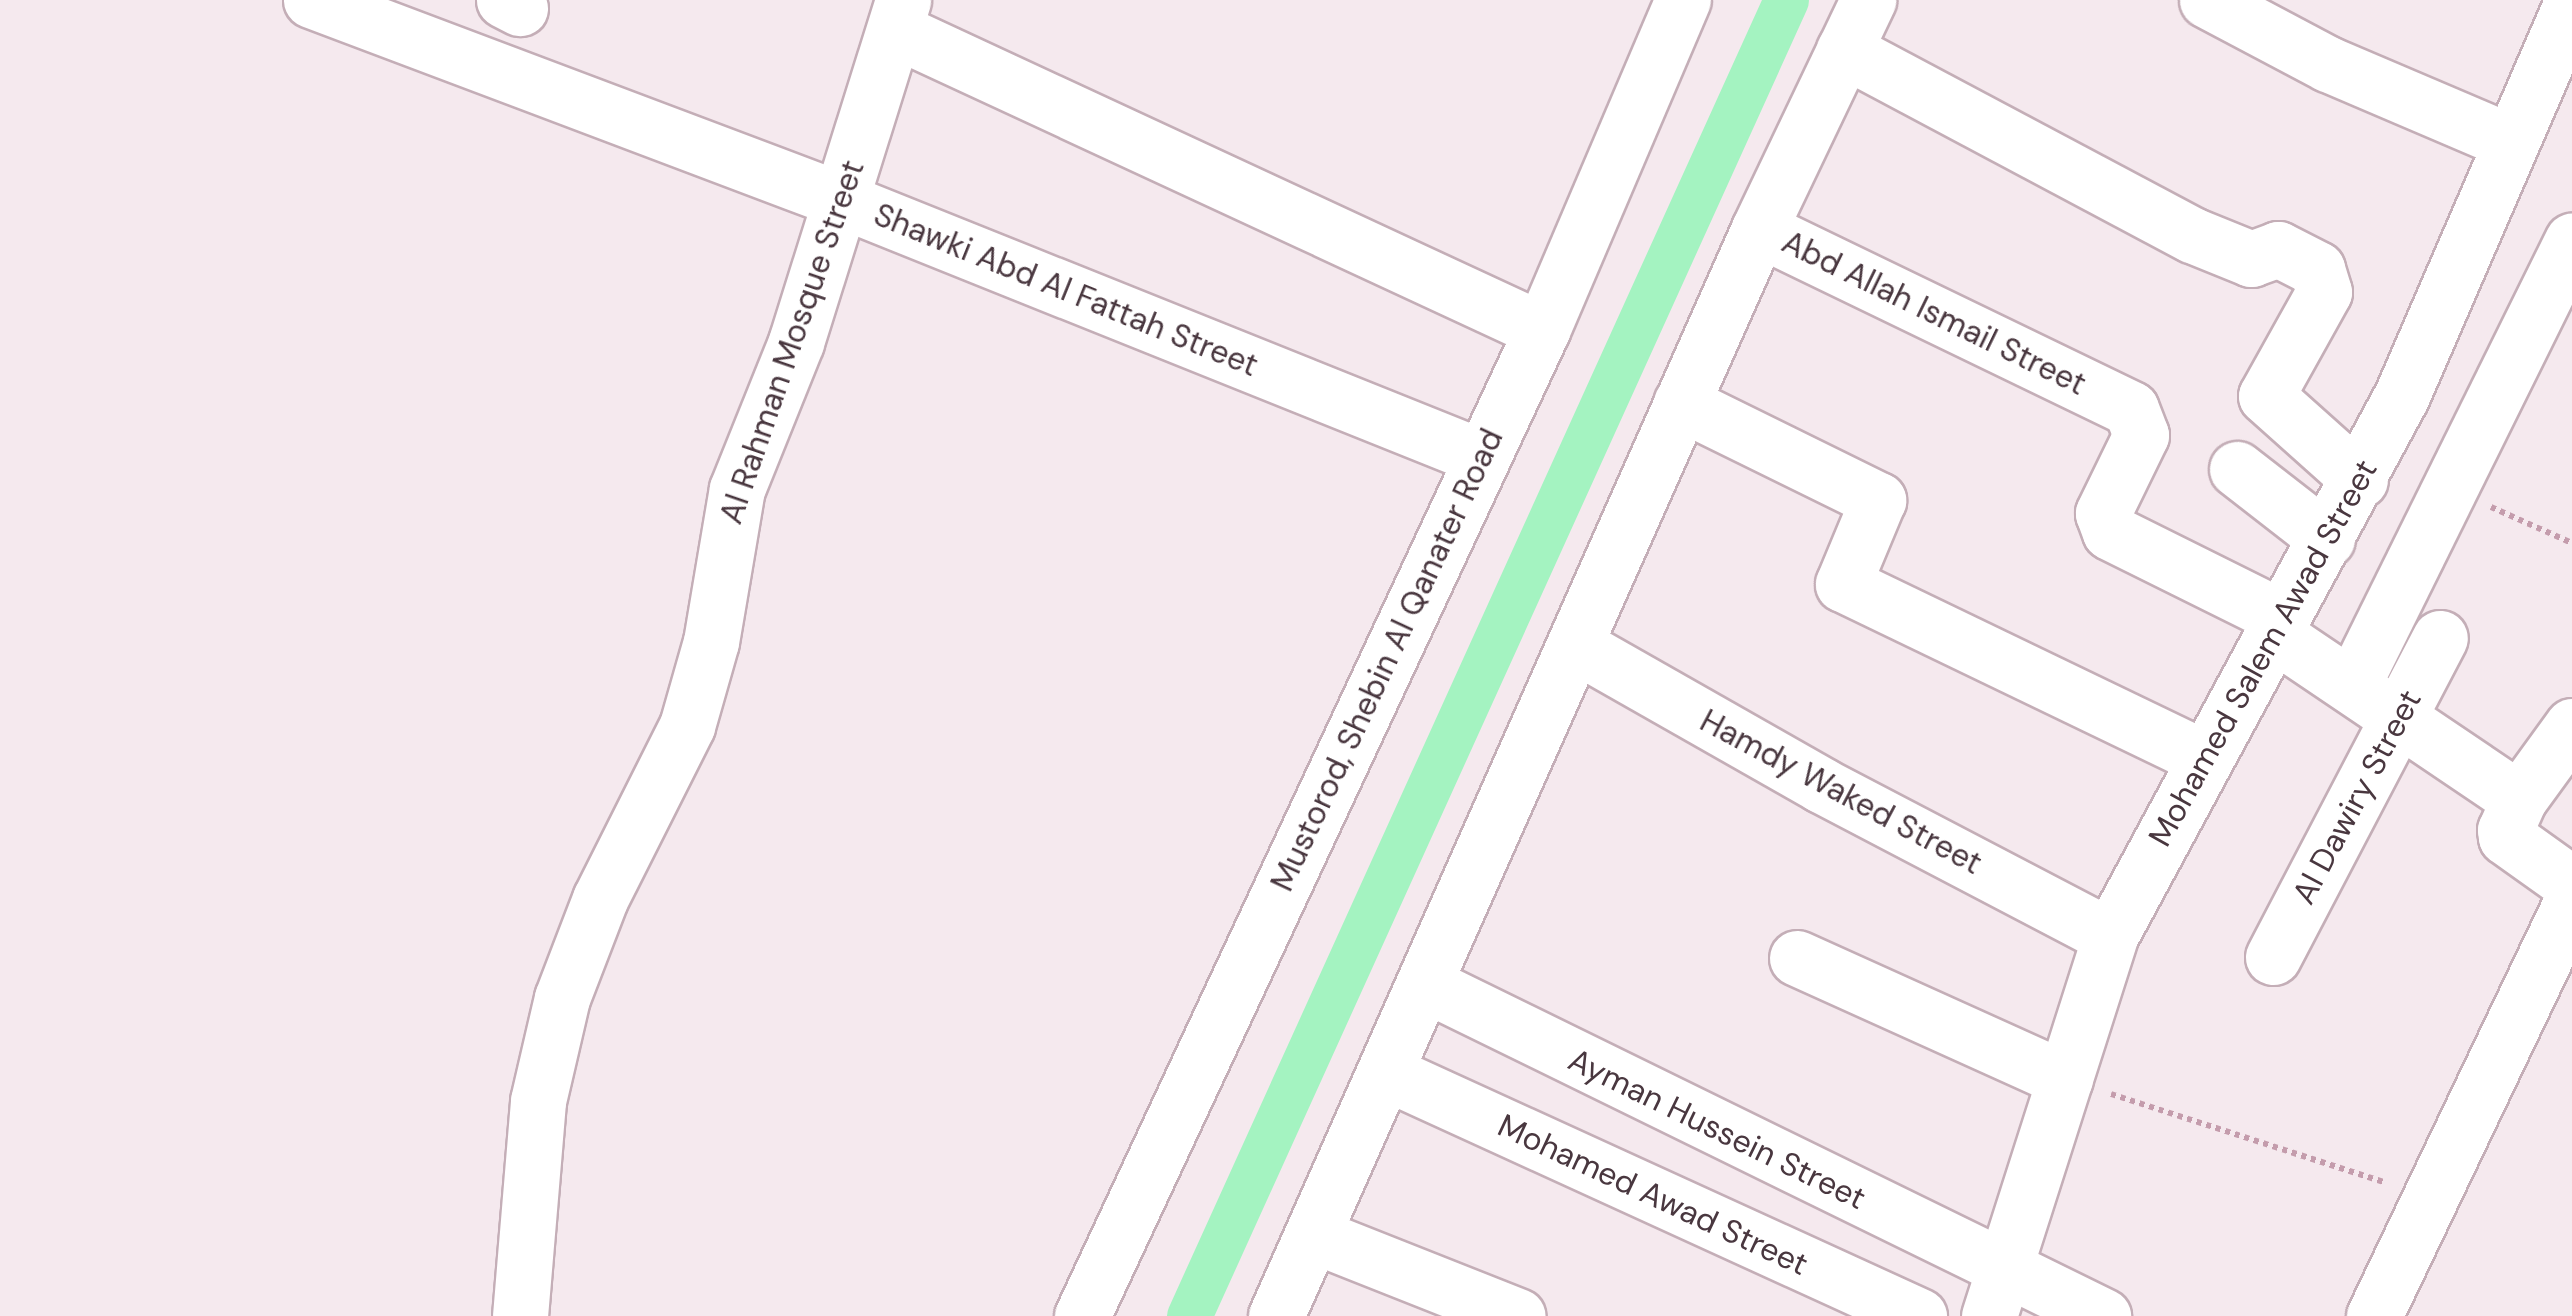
<!DOCTYPE html>
<html>
<head>
<meta charset="utf-8">
<style>
  body { margin:0 }
  #map { position:relative; width:2572px; height:1316px; overflow:hidden; background:#f5e9ee; font-family:"DM Sans",sans-serif }
  div>[style] { position:absolute }
  [style*='--x'] { left:calc(var(--x)*1px); top:calc(var(--y)*1px); width:calc(var(--w)*1px); rotate:calc(var(--a)*1deg) }
  .canal>* { height:45px; margin:-22.5px; padding:0 22.5px; transform-origin:22.5px; border-radius:22.5px; background:#a4f3c1 }
  .path>* { height:6px; margin-top:-3px; transform-origin:0; background:repeating-linear-gradient(90deg,#c49cac 0 5px,transparent 0 10px) }
  .roads { filter:drop-shadow(2px 0 #c4aeb7) drop-shadow(-2px 0 #c4aeb7) drop-shadow(0 2px #c4aeb7) drop-shadow(0 -2px #c4aeb7) }
  .minor>* { height:55px; margin:-27.5px; padding:0 27.5px; transform-origin:27.5px; border-radius:27.5px; background:#fff }
  span { translate:-50% -50%; white-space:nowrap; text-align:center; line-height:1.15; -webkit-text-stroke:9px #fff; paint-order:stroke }
  .street-label { font-size:32px; color:#49373f }
</style>
</head>
<body>
<div id="map">
  <div class="canal">
    <div style="--x:1189;--y:1316;--w:1445;--a:-65.6"></div>
  </div>
  <div class="path">
    <div style="--x:2491;--y:507;--w:89;--a:24"></div>
    <div style="--x:2111;--y:1094;--w:287;--a:17.9"></div>
  </div>
  <div class="roads">
    <div class="minor">
      <div style="--x:311;--y:0;--w:566;--a:20.67"></div>
      <div style="--x:841;--y:200;--w:691;--a:21.85"></div>
      <div style="--x:504;--y:0;--w:18;--a:27"></div>
      <div style="--x:2207;--y:0;--w:137;--a:27.9"></div>
      <div style="--x:2328;--y:64;--w:199;--a:23.1"></div>
      <div style="--x:895;--y:30;--w:713;--a:24.88"></div>
      <div style="--x:1844;--y:50;--w:394;--a:28"></div>
      <div style="--x:2192;--y:235;--w:64;--a:22.1"></div>
      <div style="--x:2251;--y:259;--w:29;--a:-20"></div>
      <div style="--x:2278;--y:249;--w:44;--a:27.1"></div>
      <div style="--x:2317;--y:269;--w:24;--a:73"></div>
      <div style="--x:2324;--y:292;--w:119;--a:119.1"></div>
      <div style="--x:2266;--y:396;--w:126;--a:41.8"></div>
      <div style="--x:1759;--y:229;--w:413;--a:25.8"></div>
      <div style="--x:2131;--y:409;--w:28;--a:69"></div>
      <div style="--x:2141;--y:435;--w:87;--a:116"></div>
      <div style="--x:2103;--y:513;--w:20;--a:70"></div>
      <div style="--x:2110;--y:532;--w:193;--a:26.4"></div>
      <div style="--x:1681;--y:403;--w:220;--a:26.2"></div>
      <div style="--x:1878;--y:500;--w:91;--a:112.6"></div>
      <div style="--x:1843;--y:584;--w:399;--a:25.7"></div>
      <div style="--x:2237;--y:469;--w:114;--a:37.9"></div>
      <div style="--x:2274;--y:634;--w:295;--a:34"></div>
      <div style="--x:1575;--y:645;--w:283;--a:29.6"></div>
      <div style="--x:1821;--y:785;--w:326;--a:27.6"></div>
      <div style="--x:2352;--y:686;--w:497;--a:-63.7"></div>
      <div style="--x:2572;--y:726;--w:90;--a:126"></div>
      <div style="--x:2519;--y:799;--w:34;--a:114"></div>
      <div style="--x:2505;--y:830;--w:7;--a:82"></div>
      <div style="--x:2506;--y:837;--w:81;--a:35.5"></div>
      <div style="--x:2273;--y:957;--w:360;--a:-62.4"></div>
      <div style="--x:1797;--y:958;--w:294;--a:24.3"></div>
      <div style="--x:1427;--y:985;--w:753;--a:26.09"></div>
      <div style="--x:1387;--y:1073;--w:585;--a:24.55"></div>
      <div style="--x:1313;--y:1235;--w:220;--a:21.6"></div>
      <div style="--x:520;--y:1316;--w:216;--a:-85.2"></div>
      <div style="--x:538;--y:1101;--w:106;--a:-76.9"></div>
      <div style="--x:562;--y:998;--w:106;--a:-69"></div>
      <div style="--x:600;--y:899;--w:194;--a:-63.3"></div>
      <div style="--x:687;--y:726;--w:87;--a:-74.1"></div>
      <div style="--x:711;--y:642;--w:155;--a:-80.4"></div>
      <div style="--x:737;--y:489;--w:158;--a:-68.1"></div>
      <div style="--x:796;--y:342;--w:358;--a:-72.6"></div>
      <div style="--x:1082;--y:1316;--w:1088;--a:-64.99"></div>
      <div style="--x:1542;--y:330;--w:359;--a:-66.9"></div>
      <div style="--x:1276;--y:1316;--w:1189;--a:-66.04"></div>
      <div style="--x:1759;--y:229;--w:254;--a:-64.5"></div>
      <div style="--x:1989;--y:1316;--w:399;--a:-72.3"></div>
      <div style="--x:2110;--y:936;--w:615;--a:-61.64"></div>
      <div style="--x:2402;--y:395;--w:427;--a:-66.6"></div>
      <div style="--x:2374;--y:1316;--w:461;--a:-64.5"></div>
    </div>
  </div>
  <div class="street-label">
    <span style="left:1066px;top:290px;rotate:22deg">Shawki Abd Al Fattah Street</span>
    <span style="left:1934px;top:313px;rotate:26deg">Abd Allah Ismail Street</span>
    <span style="left:792px;top:342px;rotate:-71deg">Al Rahman Mosque Street</span>
    <span style="left:2263px;top:653px;rotate:-61deg">Mohamed Salem Awad Street</span>
    <span style="left:1387px;top:660px;rotate:-65deg">Mustorod, Shebin Al Qanater Road</span>
    <span style="left:1841px;top:792px;rotate:28deg">Hamdy Waked Street</span>
    <span style="left:2357px;top:797px;rotate:-62deg">Al Dawiry Street</span>
    <span style="left:1717px;top:1129px;rotate:26deg">Ayman Hussein Street</span>
    <span style="left:1653px;top:1195px;rotate:25deg">Mohamed Awad Street</span>
  </div>
</div>
</body>
</html>
